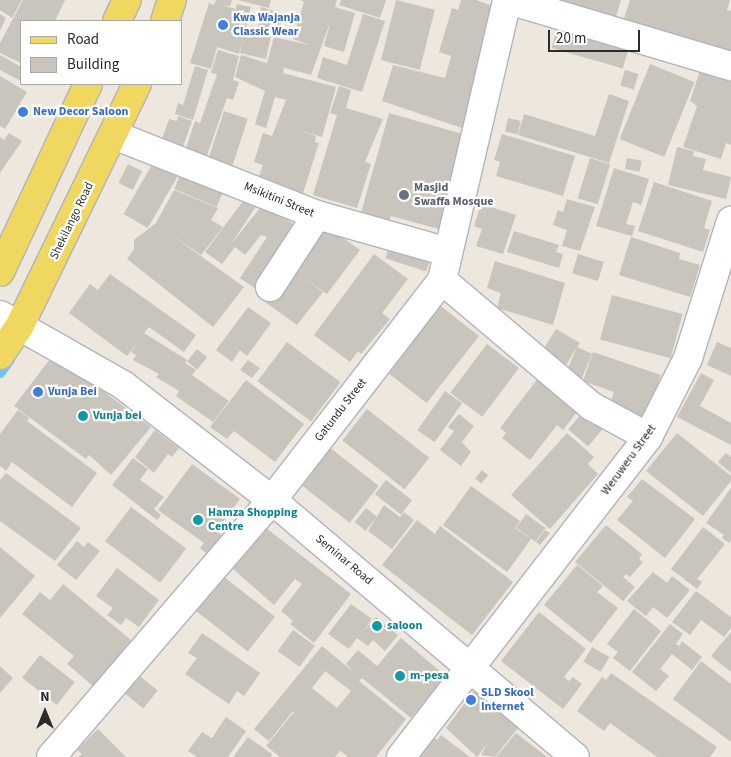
<!DOCTYPE html>
<html>
<head>
<meta charset="utf-8">
<style>
  body { margin:0 }
  #map { position:relative; width:731px; height:757px; overflow:hidden; background:#ede7de; font-family:"Source Sans 3",sans-serif }
  div>[style] { position:absolute }
  [style*='--x'] { left:calc(var(--x)*1px); top:calc(var(--y)*1px); width:calc(var(--w)*1px); rotate:calc(var(--a)*1deg) }
  .stream>* { height:9px; margin:-4.5px; padding:0 4.5px; transform-origin:4.5px; border-radius:4.5px; background:#72c4ee }
  .building>* { inset:0; background:#c9c5bc; transform-origin:0 0 }
  .roads { filter:drop-shadow(1px 0 #b1b3bf) drop-shadow(-1px 0 #b1b3bf) drop-shadow(0 1px #b1b3bf) drop-shadow(0 -1px #b1b3bf) }
  .minor>* { height:28px; margin:-14px; padding:0 14px; transform-origin:14px; border-radius:14px; background:#fff }
  .major>* { height:28px; margin:-14px; padding:0 14px; transform-origin:14px; border-radius:14px; background:#f0d860 }
  .dots>* { width:14px; height:14px; translate:-50% -50%; box-sizing:border-box; border:2px solid #fff; border-radius:50% }
  span { translate:-50% -50%; white-space:nowrap; text-align:center; line-height:1.15; -webkit-text-stroke:4.5px #fff; paint-order:stroke }
  .shop-label { font-size:12px; color:#366cbe; font-weight:700 }
  .left { translate:0 -50%; text-align:left }
  .worship-label { font-size:12px; color:#5b616d; font-weight:700 }
  .street-label { font-size:12px; color:#2b2b2b }
  .culture-label { font-size:12px; color:#0d838f; font-weight:700 }
  .legend { position:absolute; left:20px; top:20px; width:162px; height:65px; box-sizing:border-box; background:#fff; border:1px solid #aaa; margin:0; padding:6px 9px; list-style:none; font-size:15px; color:#2b2b2b }
  .legend li { display:flex; align-items:center; gap:10px; height:25px }
  .legend b { width:25px; border:1px solid #aaa }
  .north { position:absolute; left:20px; top:687px; width:50px; height:50px; -webkit-text-stroke:4px #fff; paint-order:stroke; rotate:0deg; font-size:14px; font-weight:700; line-height:20px; text-align:center; color:#2b2b2b }
  .north::after { content:''; display:block; margin:auto; width:18px; height:22px; background:#2b2b2b; clip-path:polygon(50% 0,100% 100%,50% 72%,0 100%) }
  .scale { position:absolute; left:548px; top:30px; width:92px; height:22px; box-sizing:border-box; border:2px solid #2b2b2b; border-top:0; padding-left:6px; font-size:15px; line-height:18px; white-space:nowrap; color:#2b2b2b; -webkit-text-stroke:4px #fff; paint-order:stroke }
</style>
</head>
<body>
<div id="map">
  <div class="stream">
    <div style="--x:0;--y:373;--w:17;--a:-54"></div>
  </div>
  <div class="building">
    <div style="clip-path:polygon(0 0,22px 0,12px 18px,0 10px)"></div>
    <div style="clip-path:polygon(23px 0,65px 0,55px 21px,21px 21px,21px 63px,0 53px,0 43px)"></div>
    <div style="clip-path:polygon(216px 0,232px 0,230px 6px,222px 5px,236px 9px,237px 4px,251px 7px,246px 28px,258px 30px,261px 7px,283px 14px,279px 36px,261px 34px,271px 36px,266px 59px,240px 53px,244px 35px,239px 54px,217px 47px,211px 69px,190px 63px,209px 3px,214px 5px)"></div>
    <div style="clip-path:polygon(238px 0,271px 0,269px 8px)"></div>
    <div style="clip-path:polygon(300px 0,337px 0,335px 7px,355px 13px,344px 52px,324px 46px,331px 20px,311px 75px,274px 65px,284px 68px,283px 73px,336px 87px,322px 137px,298px 130px,316px 136px,315px 142px,319px 143px,302px 196px,257px 182px,263px 165px,254px 162px,263px 133px,272px 136px,286px 100px,275px 97px,266px 128px,255px 124px,265px 91px,235px 77px,241px 55px,267px 63px,274px 37px,310px 45px,293px 39px,304px 2px)"></div>
    <div style="clip-path:polygon(341px 0,386px 0,380px 18px,339px 5px)"></div>
    <div style="left:396px;top:0;width:40px;height:62px;rotate:14deg"></div>
    <div style="clip-path:polygon(461px 0,476px 0,498px 8px,462px 128px,382px 101px,393px 65px,445px 78px,451px 56px,439px 52px,452px 8px,458px 10px)"></div>
    <div style="clip-path:polygon(549px 0,621px 0,615px 20px)"></div>
    <div style="clip-path:polygon(630px 0,730px 0,727px 10px,731px 11px,731px 52px,624px 19px)"></div>
    <div style="clip-path:polygon(0 14px,6px 18px,0 31px)"></div>
    <div style="clip-path:polygon(363px 14px,385px 21px,362px 92px,317px 78px,323px 57px,347px 65px)"></div>
    <div style="left:558px;top:26px;width:74px;height:23px;rotate:16deg"></div>
    <div style="clip-path:polygon(218px 50px,239px 56px,233px 80px,239px 82px,233px 100px,227px 98px,205px 161px,184px 154px,195px 121px,200px 123px,217px 74px,211px 73px)"></div>
    <div style="clip-path:polygon(0 55px,21px 67px,21px 81px,0 70px)"></div>
    <div style="left:650px;top:64px;width:48px;height:81px;rotate:22deg"></div>
    <div style="clip-path:polygon(195px 66px,208px 70px,193px 120px,175px 114px,178px 103px,183px 105px)"></div>
    <div style="clip-path:polygon(701px 67px,712px 70px,710px 76px,731px 82px,731px 145px,726px 143px,721px 159px,683px 147px,697px 106px,690px 101px)"></div>
    <div style="left:625px;top:70px;width:14px;height:16px;rotate:17deg"></div>
    <div style="clip-path:polygon(0 76px,27px 92px,5px 129px,0 126px)"></div>
    <div style="clip-path:polygon(339px 86px,351px 90px,346px 108px,383px 119px,365px 162px,371px 164px,357px 208px,313px 195px,337px 115px,330px 113px)"></div>
    <div style="clip-path:polygon(609px 94px,629px 101px,609px 163px,518px 135px,524px 114px,595px 136px)"></div>
    <div style="left:224px;top:111px;width:25px;height:55px;rotate:18deg"></div>
    <div style="clip-path:polygon(389px 113px,466px 135px,439px 229px,391px 216px,388px 228px,359px 220px)"></div>
    <div style="clip-path:polygon(178px 116px,192px 121px,180px 155px,159px 148px,169px 119px,177px 121px)"></div>
    <div style="left:508px;top:118px;width:13px;height:14px;rotate:13deg"></div>
    <div style="clip-path:polygon(9px 133px,22px 141px,0 173px,0 137px,4px 140px)"></div>
    <div style="clip-path:polygon(502px 134px,575px 156px,563px 196px,496px 176px,500px 162px,494px 160px)"></div>
    <div style="clip-path:polygon(677px 147px,694px 151px,693px 156px,706px 159px,703px 170px,731px 177px,726px 199px,668px 185px)"></div>
    <div style="left:157px;top:156px;width:28px;height:67px;rotate:30deg"></div>
    <div style="left:590px;top:158px;width:21px;height:42px;rotate:17deg"></div>
    <div style="left:627px;top:158px;width:15px;height:11px;rotate:11deg"></div>
    <div style="left:128px;top:164px;width:16px;height:21px;rotate:27deg"></div>
    <div style="left:184px;top:166px;width:46px;height:25px;rotate:23deg"></div>
    <div style="clip-path:polygon(614px 168px,649px 179px,641px 205px,633px 202px,626px 224px,635px 226px,632px 236px,596px 226px)"></div>
    <div style="clip-path:polygon(654px 182px,712px 201px,704px 228px,710px 230px,703px 252px,638px 231px)"></div>
    <div style="clip-path:polygon(174px 190px,218px 208px,211px 220px,223px 227px,201px 255px,166px 231px,244px 287px,213px 327px,127px 259px,134px 249px,134px 240px,156px 223px)"></div>
    <div style="clip-path:polygon(246px 197px,257px 205px,231px 244px,264px 203px,303px 231px,260px 292px,240px 278px,267px 237px,261px 235px,245px 255px,235px 247px,222px 264px,205px 252px)"></div>
    <div style="clip-path:polygon(567px 199px,595px 207px,580px 251px,562px 246px,567px 230px,553px 225px,558px 210px,563px 212px)"></div>
    <div style="clip-path:polygon(481px 204px,516px 215px,503px 254px,476px 246px,482px 229px,474px 226px)"></div>
    <div style="clip-path:polygon(325px 225px,360px 250px,327px 294px,302px 276px,323px 292px,297px 325px,265px 302px)"></div>
    <div style="clip-path:polygon(514px 231px,559px 245px,556px 252px,563px 254px,559px 268px,507px 252px)"></div>
    <div style="clip-path:polygon(631px 237px,680px 253px,679px 259px,700px 265px,690px 297px,619px 275px)"></div>
    <div style="left:390px;top:244px;width:43px;height:15px;rotate:18deg"></div>
    <div style="clip-path:polygon(374px 254px,408px 279px,382px 313px,390px 319px,361px 354px,358px 351px,350px 362px,314px 335px)"></div>
    <div style="left:578px;top:254px;width:27px;height:20px;rotate:17deg"></div>
    <div style="clip-path:polygon(495px 261px,565px 283px,553px 325px,497px 308px,501px 293px,487px 288px)"></div>
    <div style="clip-path:polygon(110px 274px,196px 335px,184px 352px,149px 327px,144px 333px,187px 360px,185px 363px,196px 370px,192px 375px,229px 401px,213px 422px,176px 396px,179px 391px,156px 377px,159px 374px,133px 360px,136px 355px,131px 352px,139px 341px,127px 356px,69px 313px,90px 284px,98px 290px)"></div>
    <div style="left:612px;top:295px;width:73px;height:46px;rotate:15deg"></div>
    <div style="left:438px;top:304px;width:52px;height:85px;rotate:38deg"></div>
    <div style="clip-path:polygon(248px 307px,271px 323px,247px 356px,240px 350px,232px 362px,216px 350px)"></div>
    <div style="clip-path:polygon(556px 329px,580px 343px,577px 347px,592px 354px,581px 380px,566px 373px,577px 347px,563px 370px,539px 356px)"></div>
    <div style="left:287px;top:342px;width:67px;height:49px;rotate:37deg"></div>
    <div style="clip-path:polygon(717px 342px,731px 348px,731px 376px,707px 365px)"></div>
    <div style="left:487px;top:344px;width:40px;height:61px;rotate:37deg"></div>
    <div style="left:197px;top:349px;width:13px;height:16px;rotate:39deg"></div>
    <div style="clip-path:polygon(593px 352px,661px 375px,644px 424px,607px 411px,614px 392px,583px 381px)"></div>
    <div style="clip-path:polygon(54px 354px,151px 427px,111px 475px,89px 455px,86px 459px,14px 406px)"></div>
    <div style="clip-path:polygon(248px 360px,260px 368px,252px 378px,240px 370px)"></div>
    <div style="clip-path:polygon(701px 373px,714px 380px,700px 406px,731px 423px,731px 445px,677px 417px)"></div>
    <div style="clip-path:polygon(539px 377px,580px 408px,563px 430px,557px 425px,530px 460px,502px 438px,506px 433px,500px 428px)"></div>
    <div style="clip-path:polygon(246px 380px,304px 424px,275px 462px,234px 431px,227px 439px,210px 427px)"></div>
    <div style="left:445px;top:391px;width:21px;height:48px;rotate:35deg"></div>
    <div style="left:367px;top:409px;width:79px;height:40px;rotate:38deg"></div>
    <div style="clip-path:polygon(18px 410px,29px 418px,27px 421px,97px 473px,72px 507px,12px 462px,6px 471px,0 466px,0 434px)"></div>
    <div style="left:583px;top:412px;width:26px;height:23px;rotate:40deg"></div>
    <div style="clip-path:polygon(459px 414px,474px 426px,462px 442px,471px 452px,461px 466px,440px 450px,454px 431px,448px 427px)"></div>
    <div style="clip-path:polygon(155px 430px,179px 448px,172px 457px,168px 454px,154px 473px,135px 457px)"></div>
    <div style="clip-path:polygon(567px 433px,594px 457px,588px 464px,598px 474px,550px 529px,511px 495px)"></div>
    <div style="clip-path:polygon(677px 433px,731px 476px,731px 481px,703px 516px,646px 471px)"></div>
    <div style="left:329px;top:447px;width:63px;height:47px;rotate:38deg"></div>
    <div style="clip-path:polygon(726px 453px,731px 457px,731px 473px,718px 462px)"></div>
    <div style="clip-path:polygon(133px 458px,148px 469px,140px 480px,164px 497px,154px 509px,161px 515px,157px 520px,112px 485px)"></div>
    <div style="clip-path:polygon(192px 464px,240px 499px,216px 531px,226px 538px,211px 557px,200px 548px,204px 543px,158px 510px)"></div>
    <div style="left:482px;top:470px;width:8px;height:11px;rotate:40deg"></div>
    <div style="clip-path:polygon(6px 473px,81px 528px,55px 561px,0 521px,0 480px)"></div>
    <div style="clip-path:polygon(642px 479px,695px 519px,665px 558px,617px 520px,633px 501px,627px 497px)"></div>
    <div style="left:386px;top:480px;width:33px;height:18px;rotate:38deg"></div>
    <div style="clip-path:polygon(471px 486px,520px 521px,515px 528px,531px 539px,507px 572px,443px 525px)"></div>
    <div style="clip-path:polygon(731px 488px,731px 540px,729px 543px,722px 538px,724px 535px,706px 523px)"></div>
    <div style="clip-path:polygon(384px 505px,400px 517px,404px 512px,414px 520px,392px 549px,368px 531px)"></div>
    <div style="left:131px;top:507px;width:69px;height:43px;rotate:37deg"></div>
    <div style="left:366px;top:508px;width:14px;height:18px;rotate:39deg"></div>
    <div style="left:526px;top:514px;width:24px;height:17px;rotate:36deg"></div>
    <div style="clip-path:polygon(417px 520px,435px 534px,440px 526px,513px 582px,472px 635px,382px 565px)"></div>
    <div style="clip-path:polygon(257px 521px,351px 594px,314px 643px,290px 624px,293px 621px,281px 611px,302px 584px,295px 579px,274px 605px,225px 562px)"></div>
    <div style="clip-path:polygon(606px 525px,642px 554px,639px 559px,643px 562px,630px 577px,626px 574px,623px 577px,635px 587px,623px 601px,575px 562px)"></div>
    <div style="clip-path:polygon(703px 527px,725px 544px,697px 579px,702px 582px,697px 589px,671px 569px)"></div>
    <div style="clip-path:polygon(545px 530px,550px 533px,540px 545px,536px 542px)"></div>
    <div style="clip-path:polygon(77px 541px,84px 547px,88px 542px,100px 551px,76px 580px,57px 565px)"></div>
    <div style="clip-path:polygon(0 547px,35px 576px,0 618px)"></div>
    <div style="clip-path:polygon(577px 565px,603px 586px,597px 592px,618px 608px,591px 643px,544px 605px)"></div>
    <div style="clip-path:polygon(117px 568px,159px 600px,139px 627px,126px 618px,121px 625px,107px 615px,113px 608px,96px 596px)"></div>
    <div style="clip-path:polygon(653px 572px,667px 583px,672px 576px,690px 590px,667px 618px,653px 607px,646px 616px,627px 601px)"></div>
    <div style="left:219px;top:573px;width:71px;height:44px;rotate:38deg"></div>
    <div style="clip-path:polygon(63px 584px,131px 640px,93px 686px,67px 664px,74px 656px,22px 614px,40px 592px,50px 600px)"></div>
    <div style="clip-path:polygon(696px 591px,731px 617px,731px 628px,724px 637px,701px 620px,690px 635px,672px 622px)"></div>
    <div style="clip-path:polygon(351px 604px,372px 619px,363px 632px,376px 617px,398px 635px,385px 651px,373px 640px,368px 646px,357px 638px,349px 649px,328px 634px)"></div>
    <div style="clip-path:polygon(634px 609px,661px 631px,630px 671px,613px 658px,618px 652px,607px 644px)"></div>
    <div style="clip-path:polygon(539px 612px,586px 649px,564px 677px,569px 681px,573px 677px,582px 684px,563px 709px,501px 661px)"></div>
    <div style="clip-path:polygon(670px 624px,683px 634px,676px 644px,679px 646px,682px 641px,702px 657px,692px 670px,672px 654px,660px 669px,669px 676px,656px 691px,632px 672px)"></div>
    <div style="left:293px;top:630px;width:27px;height:26px;rotate:36deg"></div>
    <div style="clip-path:polygon(731px 632px,731px 672px,711px 656px)"></div>
    <div style="clip-path:polygon(202px 633px,260px 673px,244px 696px,237px 691px,229px 704px,185px 674px,197px 658px,188px 653px)"></div>
    <div style="clip-path:polygon(evenodd,401px 638px,442px 673px,437px 679px,441px 682px,411px 718px,362px 678px,359px 681px,406px 719px,376px 757px,348px 757px,293px 711px,269px 741px,254px 729px,322px 646px,355px 673px,346px 664px,358px 650px,377px 666px,401px 638px,325px 671px,351px 691px,337px 708px,312px 688px,325px 671px)"></div>
    <div style="left:592px;top:647px;width:20px;height:17px;rotate:30deg"></div>
    <div style="left:40px;top:655px;width:44px;height:29px;rotate:38deg"></div>
    <div style="clip-path:polygon(701px 661px,731px 684px,731px 742px,673px 699px)"></div>
    <div style="clip-path:polygon(0 666px,13px 678px,0 693px)"></div>
    <div style="left:136px;top:673px;width:28px;height:23px;rotate:39deg"></div>
    <div style="clip-path:polygon(611px 673px,717px 747px,710px 757px,657px 757px,610px 723px,604px 731px,577px 711px,602px 677px,606px 680px)"></div>
    <div style="clip-path:polygon(474px 691px,518px 728px,495px 757px,481px 755px,487px 744px,477px 757px,446px 728px)"></div>
    <div style="clip-path:polygon(294px 712px,341px 750px,335px 757px,280px 757px,266px 746px)"></div>
    <div style="clip-path:polygon(226px 717px,246px 731px,228px 757px,197px 757px,188px 751px,202px 732px,212px 738px)"></div>
    <div style="clip-path:polygon(98px 729px,126px 757px,79px 757px,82px 754px,77px 750px)"></div>
    <div style="clip-path:polygon(516px 733px,547px 757px,496px 757px)"></div>
    <div style="clip-path:polygon(441px 735px,470px 757px,418px 757px,434px 737px,437px 740px)"></div>
    <div style="clip-path:polygon(248px 737px,272px 754px,271px 757px,233px 757px)"></div>
  </div>
  <div class="roads">
    <div class="minor">
      <div style="--x:509;--y:0;--w:232;--a:16.6"></div>
      <div style="--x:114;--y:135;--w:218;--a:21.5"></div>
      <div style="--x:317;--y:215;--w:136;--a:15.8"></div>
      <div style="--x:442;--y:280;--w:195;--a:40.2"></div>
      <div style="--x:591;--y:406;--w:65;--a:28.5"></div>
      <div style="--x:270;--y:287;--w:86;--a:-56.9"></div>
      <div style="--x:0;--y:315;--w:142;--a:29.6"></div>
      <div style="--x:123;--y:385;--w:188;--a:37.7"></div>
      <div style="--x:272;--y:500;--w:397;--a:40.3"></div>
      <div style="--x:51;--y:757;--w:339;--a:-49.3"></div>
      <div style="--x:272;--y:500;--w:278;--a:-52.3"></div>
      <div style="--x:442;--y:280;--w:287;--a:-76.9"></div>
      <div style="--x:401;--y:757;--w:404;--a:-52.3"></div>
      <div style="--x:648;--y:437;--w:89;--a:-63.1"></div>
      <div style="--x:688;--y:358;--w:144;--a:-72.6"></div>
    </div>
    <div class="major">
      <div style="--x:117;--y:21;--w:23;--a:-65"></div>
      <div style="--x:165;--y:21;--w:22;--a:-72"></div>
      <div style="--x:0;--y:272;--w:208;--a:-64.9"></div>
      <div style="--x:0;--y:355;--w:36;--a:-56"></div>
      <div style="--x:20;--y:325;--w:268;--a:-64.1"></div>
    </div>
  </div>
  <div class="dots">
    <div style="left:223px;top:25px;background:#3f7fe0"></div>
    <div style="left:23px;top:112px;background:#3f7fe0"></div>
    <div style="left:404px;top:195px;background:#6b7280"></div>
    <div style="left:38px;top:392px;background:#3f7fe0"></div>
    <div style="left:83px;top:416px;background:#0f9aa8"></div>
    <div style="left:198px;top:520px;background:#0f9aa8"></div>
    <div style="left:377px;top:626px;background:#0f9aa8"></div>
    <div style="left:400px;top:676px;background:#0f9aa8"></div>
    <div style="left:471px;top:700px;background:#3f7fe0"></div>
  </div>
  <div class="shop-label">
    <span class="left" style="left:233px;top:25px">Kwa Wajanja<br>Classic Wear</span>
    <span class="left" style="left:33px;top:112px">New Decor Saloon</span>
    <span class="left" style="left:48px;top:392px">Vunja Bei</span>
    <span class="left" style="left:481px;top:700px">SLD Skool<br>Internet</span>
  </div>
  <div class="worship-label">
    <span class="left" style="left:414px;top:195px">Masjid<br>Swaffa Mosque</span>
  </div>
  <div class="street-label">
    <span style="left:279px;top:200px;rotate:22deg">Msikitini Street</span>
    <span style="left:72px;top:221px;rotate:-64deg">Shekilango Road</span>
    <span style="left:341px;top:410px;rotate:-52deg">Gatundu Street</span>
    <span style="left:629px;top:460px;rotate:-54deg">Weruweru Street</span>
    <span style="left:344px;top:560px;rotate:40deg">Seminar Road</span>
  </div>
  <div class="culture-label">
    <span class="left" style="left:93px;top:416px">Vunja bei</span>
    <span class="left" style="left:208px;top:520px">Hamza Shopping<br>Centre</span>
    <span class="left" style="left:387px;top:626px">saloon</span>
    <span class="left" style="left:410px;top:676px">m-pesa</span>
  </div>
  <ul class="legend">
  <li><b style="height:6px;background:#f0d860"></b>Road</li>
  <li><b style="height:14px;background:#c9c5bc"></b>Building</li>
  </ul>
  <div class="north">N</div>
  <div class="scale">20 m</div>
</div>
</body>
</html>
